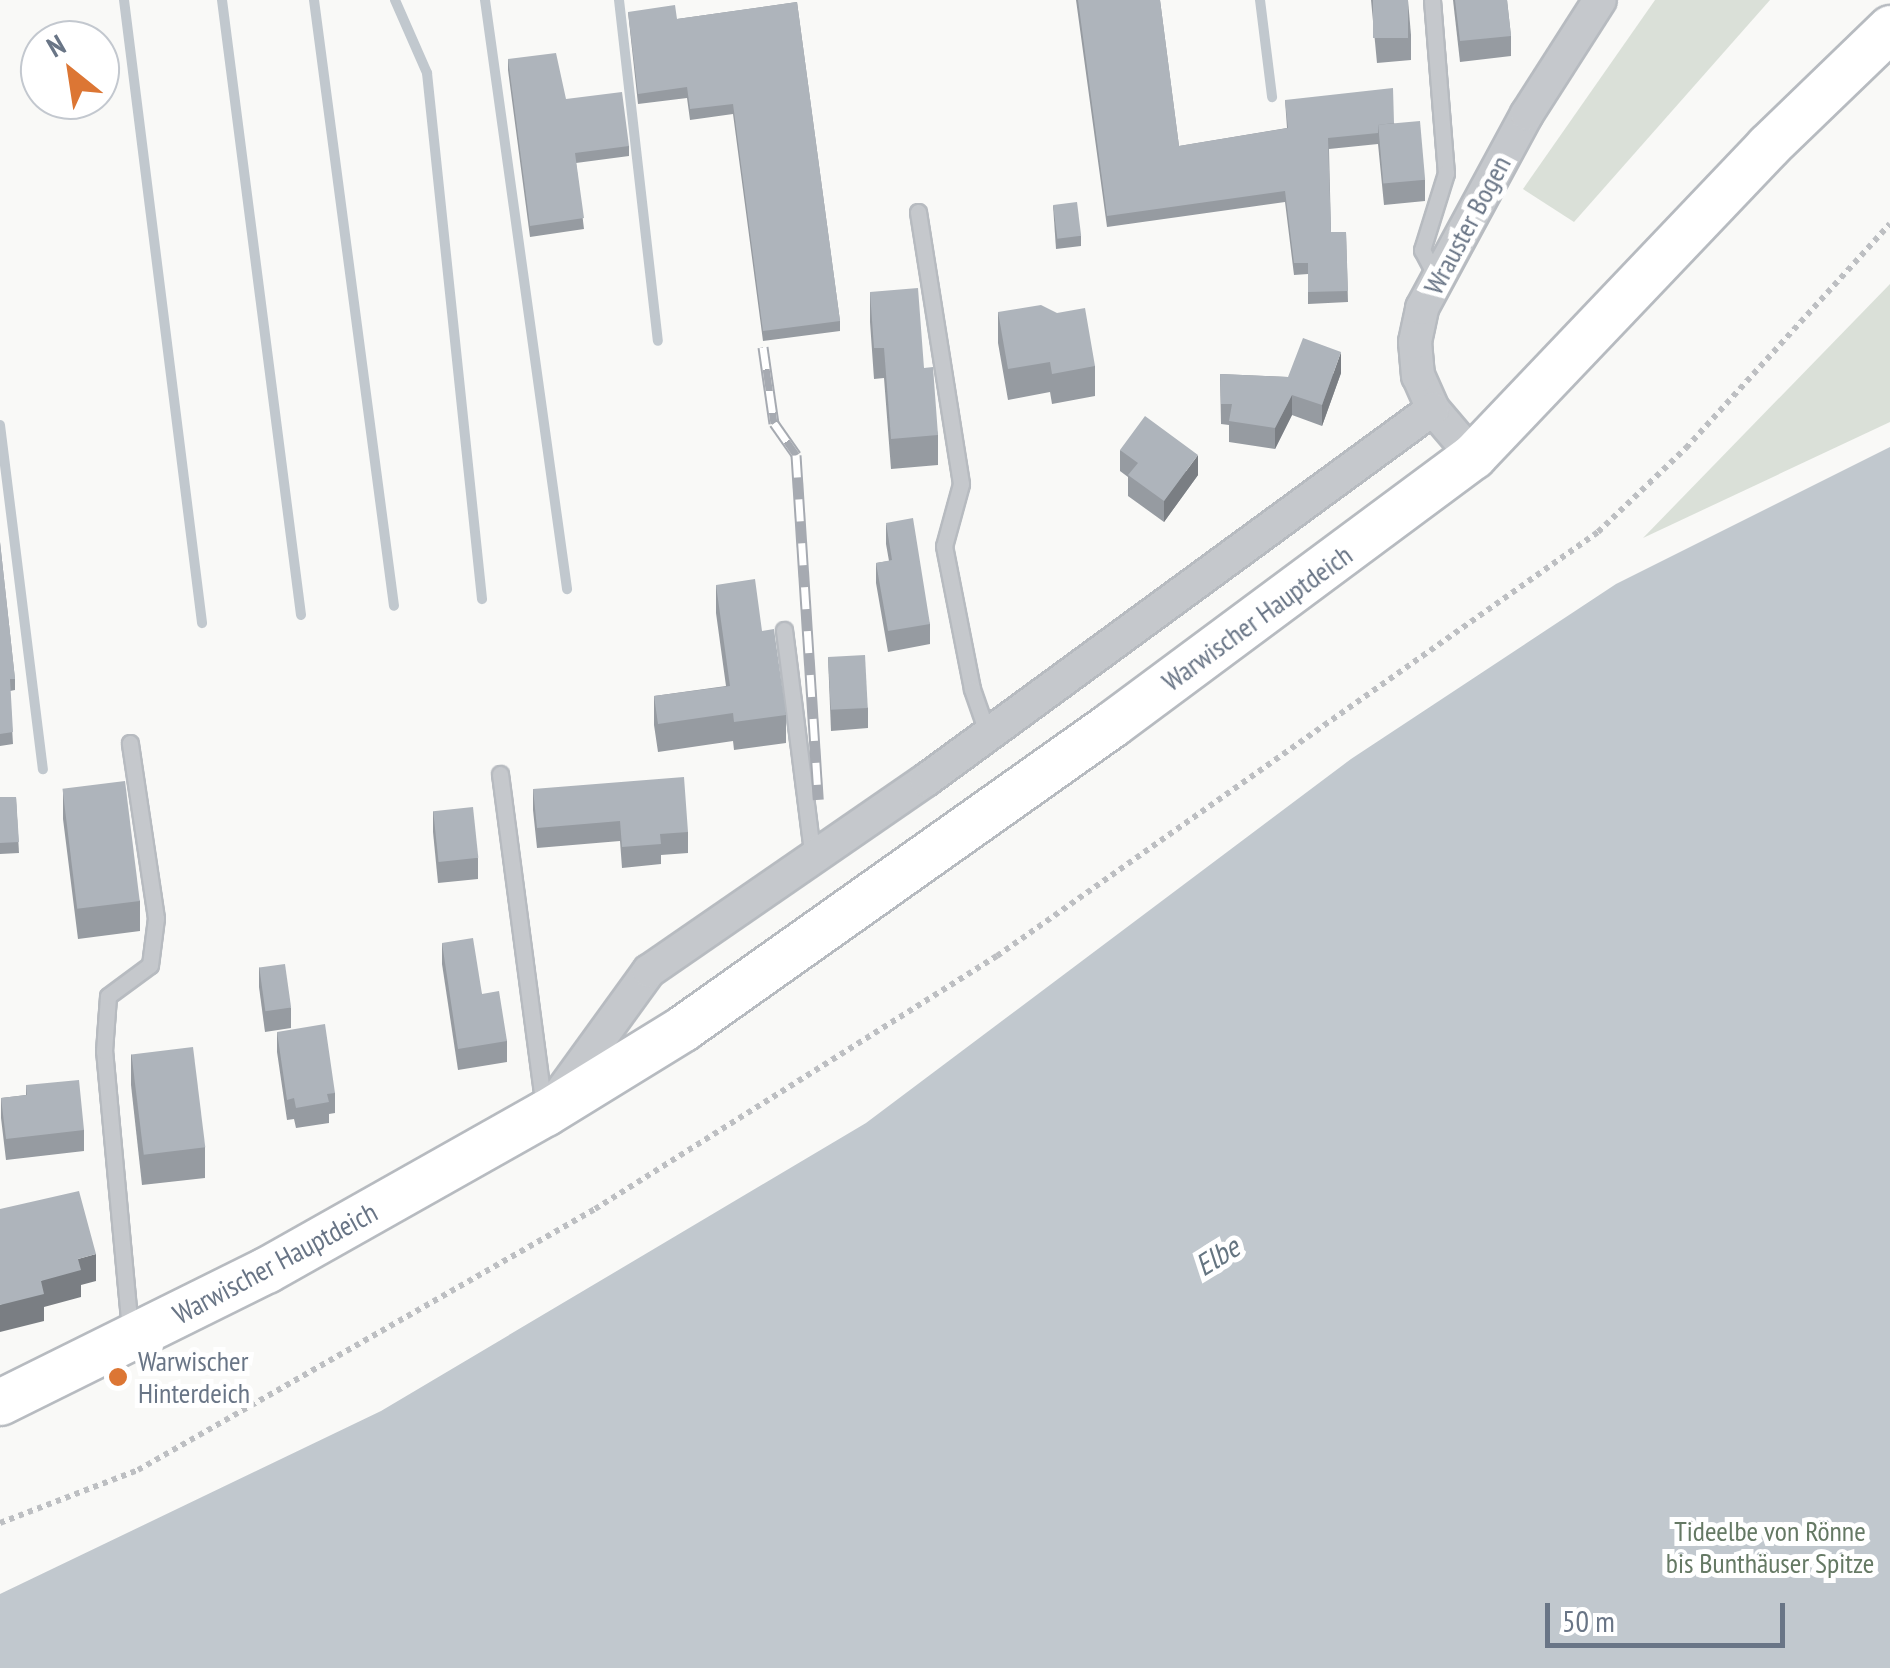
<!DOCTYPE html>
<html>
<head>
<meta charset="utf-8">
<style>
  body { margin:0 }
  #map { position:relative; width:1890px; height:1668px; overflow:hidden; background:#f9f9f7; font-family:"PT Sans Narrow",sans-serif }
  div>[style] { position:absolute }
  [style*='--x'] { left:calc(var(--x)*1px); top:calc(var(--y)*1px); width:calc(var(--w)*1px); rotate:calc(var(--a)*1deg) }
  .green>* { inset:0; background:#dae0d8 }
  .water>* { inset:0; background:#c1c8ce }
  .stream>* { height:10px; margin:-5px; padding:0 5px; transform-origin:5px; border-radius:5px; background:#c1c8ce }
  .path>* { height:6px; margin-top:-3px; transform-origin:0; background:repeating-linear-gradient(90deg,#bdbfc2 0 5px,transparent 0 10px) }
  .roads { filter:drop-shadow(2px 0 #b7bbc0) drop-shadow(-2px 0 #b7bbc0) drop-shadow(0 2px #b7bbc0) drop-shadow(0 -2px #b7bbc0) }
  .lane>* { height:15px; margin:-7.5px; padding:0 7.5px; transform-origin:7.5px; border-radius:7.5px; background:#c5c8cc }
  .street>* { height:32px; margin:-16px; padding:0 16px; transform-origin:16px; border-radius:16px; background:#c5c8cc }
  .secondary>* { height:45px; margin:-22.5px; padding:0 22.5px; transform-origin:22.5px; border-radius:22.5px; background:#fff }
  .rail>* { height:11px; margin-top:-5.5px; transform-origin:0; background:repeating-linear-gradient(90deg,#fff 0 22px,#a6aab1 0 44px); box-sizing:border-box; border-block:2px solid #a6aab1 }
  .wall>* { inset:0; background:#969ba1 }
  .shaded-wall>* { inset:0; background:#7a7e83 }
  .building>* { inset:0; background:#aeb4bb; transform-origin:0 0 }
  .dots>* { width:28px; height:28px; translate:-50% -50%; box-sizing:border-box; border:5px solid #fff; border-radius:50% }
  span { translate:-50% -50%; white-space:nowrap; text-align:center; line-height:1.15; -webkit-text-stroke:10px #fff; paint-order:stroke }
  .street-label { font-size:28px; color:#697586 }
  .poi-label { font-size:28px; color:#697586 }
  .left { translate:0 -50%; text-align:left }
  .park-label { font-size:28px; color:#657964 }
  .water-label { font-size:30px; color:#657581; font-style:italic }
  .north { position:absolute; left:20px; top:20px; width:100px; height:100px; box-sizing:border-box; background:#fff; border:2px solid #c3c8cf; border-radius:50%; rotate:330deg; font-size:28px; font-weight:700; line-height:40px; text-align:center; color:#697586 }
  .north::after { content:''; display:block; margin:auto; width:35px; height:45px; background:#dc7634; clip-path:polygon(50% 0,100% 100%,50% 72%,0 100%) }
  .scale { position:absolute; left:1545px; top:1603px; width:240px; height:45px; box-sizing:border-box; border:5px solid #697586; border-top:0; padding-left:12px; font-size:30px; line-height:35px; white-space:nowrap; color:#697586; -webkit-text-stroke:8px #fff; paint-order:stroke }
</style>
</head>
<body>
<div id="map">
  <div class="green">
    <div style="clip-path:polygon(1655px 0,1770px 0,1574px 222px,1523px 189px)"></div>
    <div style="clip-path:polygon(1890px 284px,1890px 422px,1643px 538px)"></div>
  </div>
  <div class="water">
    <div style="clip-path:polygon(1890px 447px,1890px 1668px,0 1668px,0 1594px,381px 1411px,866px 1123px,1351px 759px,1616px 584px)"></div>
  </div>
  <div class="stream">
    <div style="--x:124;--y:0;--w:628;--a:82.86"></div>
    <div style="--x:222;--y:0;--w:620;--a:82.68"></div>
    <div style="--x:314;--y:0;--w:611;--a:82.48"></div>
    <div style="--x:395;--y:0;--w:80;--a:66.3"></div>
    <div style="--x:427;--y:73;--w:529;--a:84.03"></div>
    <div style="--x:485;--y:0;--w:595;--a:82.07"></div>
    <div style="--x:619;--y:0;--w:343;--a:83.5"></div>
    <div style="--x:1260;--y:0;--w:98;--a:82.9"></div>
    <div style="--x:0;--y:425;--w:347;--a:82.9"></div>
  </div>
  <div class="path">
    <div style="--x:0;--y:1523;--w:148;--a:-21"></div>
    <div style="--x:138;--y:1470;--w:526;--a:-29.73"></div>
    <div style="--x:595;--y:1209;--w:475;--a:-32.2"></div>
    <div style="--x:997;--y:956;--w:736;--a:-35.2"></div>
    <div style="--x:1598;--y:532;--w:122;--a:-43.7"></div>
    <div style="--x:1686;--y:448;--w:303;--a:-47.7"></div>
  </div>
  <div class="roads">
    <div class="lane">
      <div style="--x:1432;--y:0;--w:174;--a:85.4"></div>
      <div style="--x:1446;--y:173;--w:81;--a:107.3"></div>
      <div style="--x:1422;--y:250;--w:32;--a:62"></div>
      <div style="--x:918;--y:212;--w:275;--a:81"></div>
      <div style="--x:961;--y:484;--w:64;--a:105.3"></div>
      <div style="--x:944;--y:546;--w:146;--a:78.9"></div>
      <div style="--x:972;--y:689;--w:49;--a:70.8"></div>
      <div style="--x:784;--y:630;--w:231;--a:82.8"></div>
      <div style="--x:500;--y:774;--w:338;--a:82.5"></div>
      <div style="--x:130;--y:1330;--w:280;--a:-95.3"></div>
      <div style="--x:104;--y:1051;--w:55;--a:-85.8"></div>
      <div style="--x:108;--y:996;--w:52;--a:-36.4"></div>
      <div style="--x:150;--y:965;--w:47;--a:-82.7"></div>
      <div style="--x:156;--y:918;--w:177;--a:-98.5"></div>
    </div>
    <div class="street">
      <div style="--x:1473;--y:456;--w:62;--a:-130.4"></div>
      <div style="--x:1433;--y:409;--w:36;--a:-114"></div>
      <div style="--x:1418;--y:376;--w:34;--a:-95"></div>
      <div style="--x:1415;--y:342;--w:35;--a:-78"></div>
      <div style="--x:1422;--y:308;--w:221;--a:-61.6"></div>
      <div style="--x:1527;--y:114;--w:135;--a:-57.4"></div>
      <div style="--x:557;--y:1098;--w:157;--a:-54.1"></div>
      <div style="--x:649;--y:971;--w:336;--a:-34.6"></div>
      <div style="--x:926;--y:780;--w:628;--a:-36.2"></div>
    </div>
    <div class="secondary">
      <div style="--x:0;--y:1402;--w:297;--a:-26.4"></div>
      <div style="--x:266;--y:1270;--w:320;--a:-29.4"></div>
      <div style="--x:545;--y:1113;--w:162;--a:-31.6"></div>
      <div style="--x:683;--y:1028;--w:526;--a:-35.32"></div>
      <div style="--x:1112;--y:724;--w:450;--a:-36.6"></div>
      <div style="--x:1473;--y:456;--w:428;--a:-46.4"></div>
      <div style="--x:1768;--y:146;--w:170;--a:-44"></div>
    </div>
  </div>
  <div class="rail">
    <div style="--x:763;--y:347;--w:77;--a:81.8"></div>
    <div style="--x:774;--y:423;--w:39;--a:55"></div>
    <div style="--x:796;--y:455;--w:345;--a:86.3"></div>
  </div>
  <div class="wall">
    <div style="clip-path:polygon(1076px 0,1160px 0,1179px 146px,1287px 128px,1285px 100px,1394px 123px,1425px 180px,1425px 201px,1384px 205px,1378px 144px,1329px 149px,1331px 232px,1346px 232px,1348px 302px,1308px 304px,1308px 274px,1294px 275px,1285px 202px,1107px 227px)"></div>
    <div style="clip-path:polygon(1371px 0,1408px 0,1411px 35px,1411px 60px,1377px 63px)"></div>
    <div style="clip-path:polygon(1453px 0,1507px 0,1511px 36px,1511px 56px,1460px 62px)"></div>
    <div style="clip-path:polygon(797px 2px,840px 321px,840px 331px,763px 341px,733px 114px,690px 120px,687px 98px,638px 104px,628px 12px,677px 19px)"></div>
    <div style="clip-path:polygon(508px 59px,629px 146px,629px 156px,576px 163px,584px 229px,530px 237px,508px 70px)"></div>
    <div style="clip-path:polygon(1053px 205px,1081px 236px,1081px 246px,1056px 249px)"></div>
    <div style="clip-path:polygon(870px 292px,924px 368px,938px 435px,938px 465px,891px 469px,884px 378px,874px 379px,870px 322px)"></div>
    <div style="clip-path:polygon(998px 312px,1095px 366px,1095px 396px,1052px 404px,1050px 392px,1008px 400px,998px 343px)"></div>
    <div style="clip-path:polygon(1341px 373px,1322px 426px,1292px 415px,1275px 449px,1229px 442px,1229px 425px,1221px 424px,1220px 374px,1288px 377px)"></div>
    <div style="clip-path:polygon(1120px 450px,1198px 475px,1164px 522px,1128px 496px,1128px 477px,1120px 471px)"></div>
    <div style="clip-path:polygon(886px 523px,930px 624px,930px 644px,888px 652px,876px 583px,876px 563px,889px 561px,886px 544px)"></div>
    <div style="clip-path:polygon(0 542px,15px 679px,15px 690px,10px 691px,13px 744px,0 746px)"></div>
    <div style="clip-path:polygon(716px 585px,762px 631px,786px 715px,786px 743px,734px 750px,733px 741px,658px 752px,654px 725px,654px 696px,726px 686px,716px 613px)"></div>
    <div style="clip-path:polygon(828px 657px,868px 708px,868px 728px,831px 731px)"></div>
    <div style="clip-path:polygon(63px 789px,140px 901px,140px 931px,78px 939px,63px 819px)"></div>
    <div style="clip-path:polygon(533px 789px,688px 832px,688px 853px,661px 855px,661px 864px,622px 868px,620px 841px,537px 848px,533px 810px)"></div>
    <div style="clip-path:polygon(0 797px,16px 797px,19px 853px,0 854px)"></div>
    <div style="clip-path:polygon(433px 811px,478px 858px,478px 879px,438px 883px,433px 832px)"></div>
    <div style="clip-path:polygon(442px 943px,482px 994px,507px 1041px,507px 1062px,458px 1070px,442px 964px)"></div>
    <div style="clip-path:polygon(259px 967px,291px 1008px,291px 1028px,265px 1032px,259px 987px)"></div>
    <div style="clip-path:polygon(277px 1032px,335px 1093px,335px 1113px,329px 1114px,329px 1123px,296px 1128px,294px 1119px,287px 1120px,277px 1052px)"></div>
    <div style="clip-path:polygon(131px 1054px,205px 1147px,205px 1178px,142px 1185px,131px 1085px)"></div>
    <div style="clip-path:polygon(26px 1085px,84px 1130px,84px 1151px,6px 1160px,1px 1118px,1px 1098px,26px 1095px)"></div>
  </div>
  <div class="shaded-wall">
    <div style="clip-path:polygon(1341px 352px,1341px 373px,1322px 426px,1322px 405px)"></div>
    <div style="clip-path:polygon(1292px 395px,1292px 415px,1275px 449px,1275px 428px)"></div>
    <div style="clip-path:polygon(1198px 455px,1198px 475px,1164px 522px,1164px 501px)"></div>
    <div style="clip-path:polygon(96px 1254px,96px 1281px,81px 1285px,81px 1297px,44px 1307px,44px 1321px,0 1332px,0 1305px,78px 1259px)"></div>
  </div>
  <div class="building">
    <div style="clip-path:polygon(1078px 0,1160px 0,1179px 146px,1288px 128px,1285px 100px,1393px 88px,1394px 123px,1378px 125px,1378px 133px,1328px 138px,1331px 232px,1346px 232px,1348px 291px,1308px 292px,1308px 263px,1294px 263px,1285px 191px,1107px 216px)"></div>
    <div style="left:1373px;top:0;width:35px;height:38px"></div>
    <div style="clip-path:polygon(1455px 0,1507px 0,1511px 36px,1460px 41px)"></div>
    <div style="clip-path:polygon(797px 2px,840px 321px,763px 331px,733px 104px,690px 109px,687px 87px,638px 94px,628px 12px,675px 5px,677px 19px)"></div>
    <div style="clip-path:polygon(556px 53px,566px 99px,622px 92px,629px 146px,575px 153px,584px 218px,530px 226px,508px 59px)"></div>
    <div style="left:1420px;top:121px;width:59px;height:42px;rotate:85deg"></div>
    <div style="left:1077px;top:202px;width:34px;height:24px;rotate:83deg"></div>
    <div style="clip-path:polygon(918px 288px,924px 368px,933px 367px,938px 435px,891px 439px,884px 348px,874px 348px,870px 292px)"></div>
    <div style="clip-path:polygon(1041px 305px,1057px 313px,1085px 308px,1095px 366px,1052px 374px,1050px 362px,1008px 369px,998px 312px)"></div>
    <div style="clip-path:polygon(1303px 338px,1341px 352px,1322px 405px,1292px 395px,1275px 428px,1229px 421px,1232px 404px,1221px 404px,1220px 374px,1288px 377px)"></div>
    <div style="clip-path:polygon(1145px 416px,1198px 455px,1164px 501px,1128px 475px,1138px 463px,1120px 450px)"></div>
    <div style="clip-path:polygon(913px 518px,930px 624px,888px 631px,876px 563px,892px 560px,886px 523px)"></div>
    <div style="clip-path:polygon(0 542px,15px 679px,10px 679px,13px 732px,0 734px)"></div>
    <div style="clip-path:polygon(755px 579px,762px 631px,774px 629px,786px 715px,734px 722px,733px 713px,658px 724px,654px 696px,730px 686px,716px 585px)"></div>
    <div style="left:865px;top:655px;width:53px;height:37px;rotate:87deg"></div>
    <div style="clip-path:polygon(684px 777px,688px 832px,660px 834px,661px 844px,622px 847px,620px 821px,537px 828px,533px 789px)"></div>
    <div style="left:125px;top:781px;width:121px;height:63px;rotate:83deg"></div>
    <div style="clip-path:polygon(0 797px,16px 797px,19px 842px,0 843px)"></div>
    <div style="left:473px;top:807px;width:51px;height:40px;rotate:84deg"></div>
    <div style="clip-path:polygon(473px 938px,482px 994px,499px 991px,507px 1041px,458px 1049px,442px 943px)"></div>
    <div style="left:285px;top:964px;width:44px;height:26px;rotate:82deg"></div>
    <div style="clip-path:polygon(325px 1024px,335px 1093px,327px 1094px,329px 1102px,296px 1108px,294px 1098px,287px 1100px,277px 1032px)"></div>
    <div style="left:193px;top:1047px;width:101px;height:62px;rotate:83deg"></div>
    <div style="clip-path:polygon(79px 1080px,84px 1130px,6px 1139px,1px 1098px,27px 1095px,26px 1085px)"></div>
    <div style="clip-path:polygon(79px 1191px,96px 1254px,78px 1259px,81px 1270px,41px 1281px,44px 1294px,0 1305px,0 1209px)"></div>
  </div>
  <div class="dots">
    <div style="left:118px;top:1377px;background:#dc7634"></div>
  </div>
  <div class="street-label">
    <span style="left:1467px;top:225px;rotate:-62deg">Wrauster Bogen</span>
    <span style="left:1257px;top:618px;rotate:-36deg">Warwischer Hauptdeich</span>
    <span style="left:275px;top:1263px;rotate:-28deg">Warwischer Hauptdeich</span>
  </div>
  <div class="poi-label">
    <span class="left" style="left:138px;top:1377px">Warwischer<br>Hinterdeich</span>
  </div>
  <div class="park-label">
    <span style="left:1770px;top:1547px">Tideelbe von Rönne<br>bis Bunthäuser Spitze</span>
  </div>
  <div class="water-label">
    <span style="left:1217px;top:1256px;rotate:-32deg">Elbe</span>
  </div>
  <div class="north">N</div>
  <div class="scale">50 m</div>
</div>
</body>
</html>
